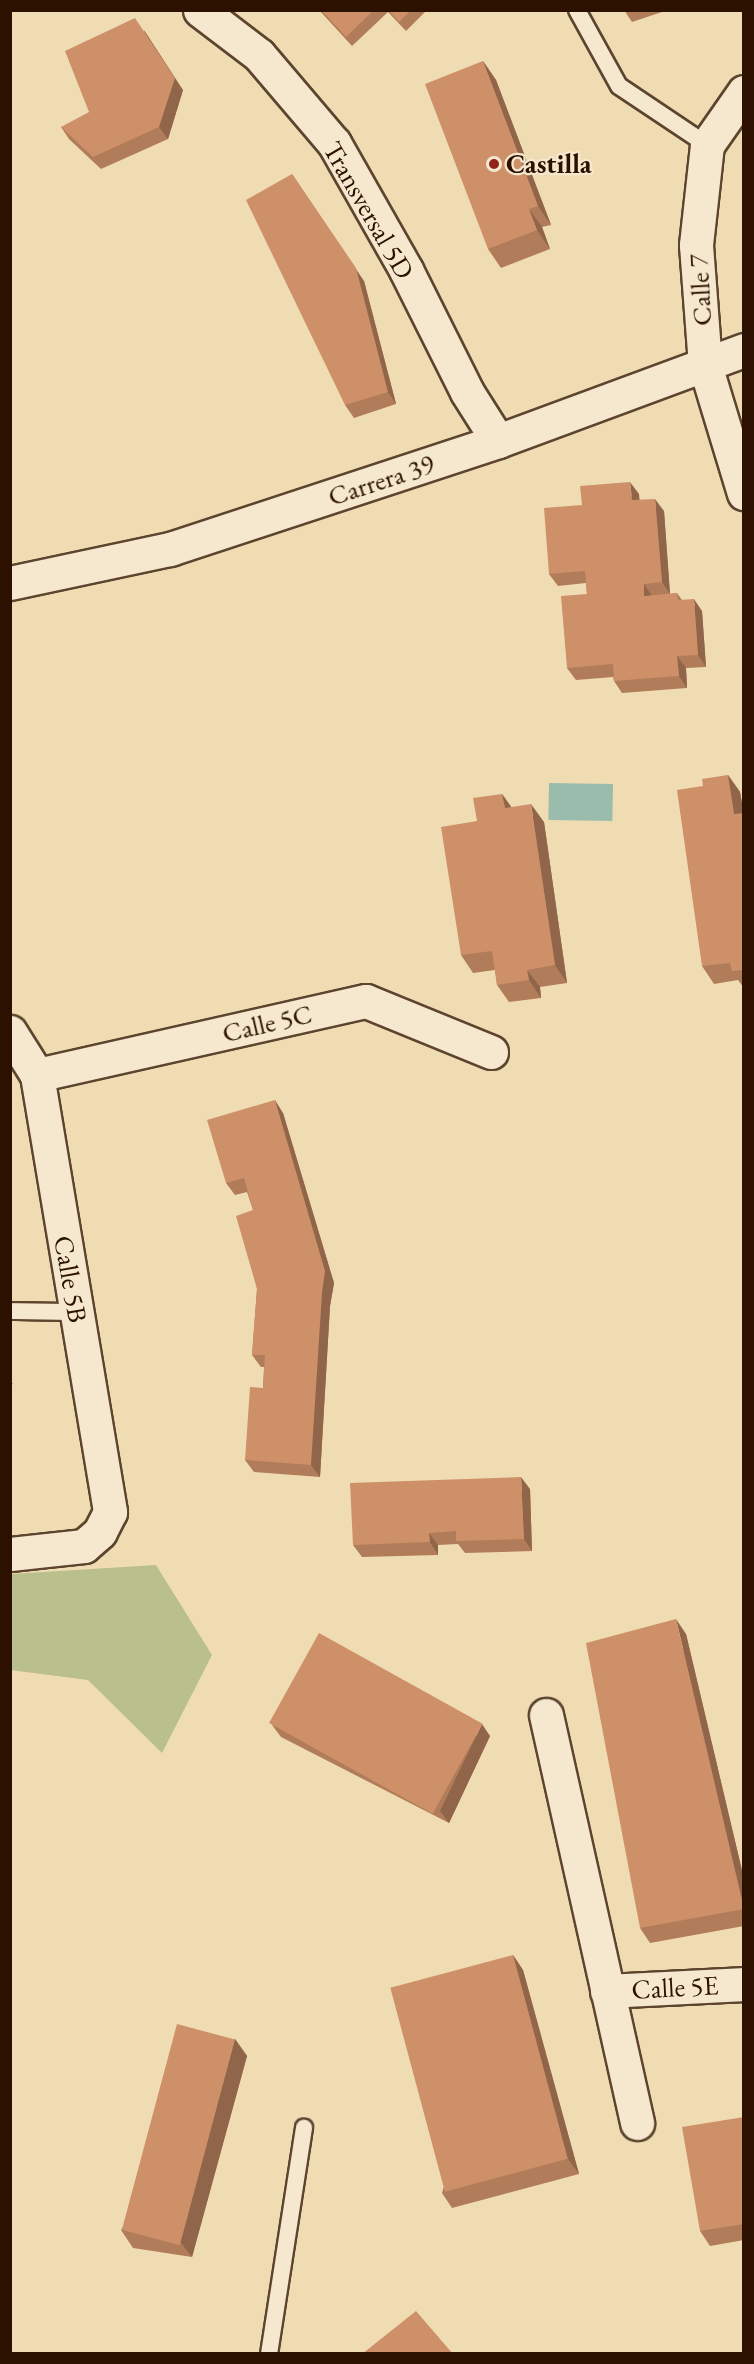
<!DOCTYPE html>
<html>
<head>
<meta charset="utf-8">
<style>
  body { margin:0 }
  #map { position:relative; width:754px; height:2364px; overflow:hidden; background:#f0dcb3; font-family:"EB Garamond",serif }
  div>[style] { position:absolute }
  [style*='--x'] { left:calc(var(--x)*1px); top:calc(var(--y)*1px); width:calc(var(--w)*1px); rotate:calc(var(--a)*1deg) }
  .green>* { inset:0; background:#b9c08d }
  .water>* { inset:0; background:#9abcac; transform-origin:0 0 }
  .roads { filter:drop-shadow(2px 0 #5d442e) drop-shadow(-2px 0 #5d442e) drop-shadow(0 2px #5d442e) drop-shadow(0 -2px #5d442e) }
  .service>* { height:16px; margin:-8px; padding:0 8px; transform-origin:8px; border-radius:8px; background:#f5e8ce }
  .minor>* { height:33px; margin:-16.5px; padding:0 16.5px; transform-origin:16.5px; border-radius:16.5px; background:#f5e8ce }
  .wall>* { inset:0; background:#b17c59 }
  .shaded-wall>* { inset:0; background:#906549; transform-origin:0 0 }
  .building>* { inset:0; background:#ce9068; transform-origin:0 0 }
  .dots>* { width:16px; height:16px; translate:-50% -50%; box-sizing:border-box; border:3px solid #f5e8ce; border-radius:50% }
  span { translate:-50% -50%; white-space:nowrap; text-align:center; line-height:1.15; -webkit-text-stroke:4.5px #f5e8ce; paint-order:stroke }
  .poi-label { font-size:27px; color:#2c1101; font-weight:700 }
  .left { translate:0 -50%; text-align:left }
  .street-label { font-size:27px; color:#2c1101 }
  .frame { position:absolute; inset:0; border:12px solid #2c1101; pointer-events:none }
</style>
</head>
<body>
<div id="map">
  <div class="green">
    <div style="clip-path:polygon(156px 1565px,212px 1655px,162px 1753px,88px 1680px,10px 1670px,11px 1574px)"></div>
  </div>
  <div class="water">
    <div style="left:549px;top:783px;width:64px;height:37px;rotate:1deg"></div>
  </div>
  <div class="roads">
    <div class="service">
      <div style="--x:577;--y:10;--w:87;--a:61.1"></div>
      <div style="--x:619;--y:86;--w:106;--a:33.8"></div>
      <div style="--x:10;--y:1311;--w:67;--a:0.9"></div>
      <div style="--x:269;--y:2354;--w:229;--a:-81.2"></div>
    </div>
    <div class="minor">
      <div style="--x:200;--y:10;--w:74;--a:37.3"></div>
      <div style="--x:259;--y:55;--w:116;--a:49.6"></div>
      <div style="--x:334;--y:143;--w:146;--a:60.4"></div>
      <div style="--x:406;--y:270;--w:136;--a:63.4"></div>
      <div style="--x:467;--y:392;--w:58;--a:57.7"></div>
      <div style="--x:744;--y:92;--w:65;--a:124.9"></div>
      <div style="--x:707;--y:145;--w:101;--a:96.3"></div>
      <div style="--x:696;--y:245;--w:120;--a:85.7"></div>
      <div style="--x:705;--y:365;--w:134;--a:73.1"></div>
      <div style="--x:10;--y:583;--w:164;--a:-12"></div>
      <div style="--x:170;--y:549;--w:345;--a:-18.2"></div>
      <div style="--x:498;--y:441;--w:262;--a:-20.3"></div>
      <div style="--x:10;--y:1032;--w:51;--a:57.9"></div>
      <div style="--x:37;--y:1075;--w:443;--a:80.5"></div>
      <div style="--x:110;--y:1512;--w:22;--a:117"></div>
      <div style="--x:100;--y:1532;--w:21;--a:139"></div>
      <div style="--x:84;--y:1546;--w:74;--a:173.8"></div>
      <div style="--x:37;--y:1075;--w:337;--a:-12.7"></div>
      <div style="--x:366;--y:1001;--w:135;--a:22.2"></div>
      <div style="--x:546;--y:1715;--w:418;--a:77.4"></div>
      <div style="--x:607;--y:1991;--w:137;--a:-2.9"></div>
    </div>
  </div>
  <div class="wall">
    <div style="clip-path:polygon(319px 10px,427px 10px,406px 31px,388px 12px,352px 46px)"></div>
    <div style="clip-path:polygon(624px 10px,668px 10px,632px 22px)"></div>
    <div style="clip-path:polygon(483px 61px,496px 80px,551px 225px,542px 227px,550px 249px,501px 268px,488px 249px)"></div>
    <div style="clip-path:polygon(183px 90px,168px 139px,101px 169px,69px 139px,61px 127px)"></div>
    <div style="clip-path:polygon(364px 281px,396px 404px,354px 418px,345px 405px)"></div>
    <div style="clip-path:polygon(639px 494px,639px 500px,664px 511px,670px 594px,677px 593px,682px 600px,702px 611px,706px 667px,686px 668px,687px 688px,622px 693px,614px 681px,613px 677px,576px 680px,567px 668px,587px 594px,586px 583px,558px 586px,549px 574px,582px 505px)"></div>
    <div style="clip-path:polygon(728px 775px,740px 792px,744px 813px,744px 988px,738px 980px,714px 984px,702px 966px,703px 786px)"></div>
    <div style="clip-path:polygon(502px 794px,511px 807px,544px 822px,567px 983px,540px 987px,541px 998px,509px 1002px,497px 985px,495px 970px,473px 973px,461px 955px,477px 821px)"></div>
    <div style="clip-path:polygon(283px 1113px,334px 1283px,330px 1306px,320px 1477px,254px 1472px,245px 1460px,263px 1388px,264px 1367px,261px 1367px,252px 1355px,257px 1289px,253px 1210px,247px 1192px,235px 1195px,226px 1183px)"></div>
    <div style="clip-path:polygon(530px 1489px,532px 1551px,465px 1553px,458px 1544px,438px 1545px,438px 1555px,362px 1557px,353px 1545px)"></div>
    <div style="clip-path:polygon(686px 1634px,744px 1879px,744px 1926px,650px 1943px,640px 1928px)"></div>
    <div style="clip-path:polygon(272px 1725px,490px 1736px,449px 1823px,281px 1737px)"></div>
    <div style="clip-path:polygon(513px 1955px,523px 1970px,579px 2174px,452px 2208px,442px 2193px)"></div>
    <div style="clip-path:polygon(235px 2039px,247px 2056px,192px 2257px,133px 2248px,121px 2230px)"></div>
    <div style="clip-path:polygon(744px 2117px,744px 2240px,710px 2246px,700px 2231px)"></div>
  </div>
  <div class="shaded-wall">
    <div style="clip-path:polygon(144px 30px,183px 90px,168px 139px,159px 127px)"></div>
    <div style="clip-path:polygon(483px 61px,496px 80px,551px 225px,538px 206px)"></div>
    <div style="clip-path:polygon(292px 174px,364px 281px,396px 404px,388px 392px)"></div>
    <div style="clip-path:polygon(529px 209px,542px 227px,550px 249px,537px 230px)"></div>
    <div style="clip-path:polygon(630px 482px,639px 494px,641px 513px,632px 500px)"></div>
    <div style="clip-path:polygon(655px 499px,664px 511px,670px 594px,662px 582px)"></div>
    <div style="clip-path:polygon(644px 584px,652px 596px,644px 596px)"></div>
    <div style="clip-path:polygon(694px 599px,702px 611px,706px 667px,698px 655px)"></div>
    <div style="clip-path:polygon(677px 656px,686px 668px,687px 688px,679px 676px)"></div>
    <div style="clip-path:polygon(728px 775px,740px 792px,744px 816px,734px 814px)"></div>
    <div style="clip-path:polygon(502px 794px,515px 812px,505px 808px)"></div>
    <div style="clip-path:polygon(531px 804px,544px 822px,567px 983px,555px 965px)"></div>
    <div style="clip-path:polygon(527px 970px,540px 987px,541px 998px,529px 980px)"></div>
    <div style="clip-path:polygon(275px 1100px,283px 1113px,334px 1283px,330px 1306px,320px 1477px,311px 1465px)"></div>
    <div style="left:10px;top:1381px;width:4px;height:70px;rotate:45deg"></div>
    <div style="clip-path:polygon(521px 1477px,530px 1489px,532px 1551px,524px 1539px)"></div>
    <div style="clip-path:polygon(429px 1533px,438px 1545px,438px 1555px,430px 1542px)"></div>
    <div style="clip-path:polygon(676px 1619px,686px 1634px,744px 1879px,744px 1908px)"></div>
    <div style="clip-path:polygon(482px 1724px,490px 1736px,449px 1823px,440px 1811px)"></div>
    <div style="clip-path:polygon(513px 1955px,523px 1970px,579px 2174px,568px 2159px)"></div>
    <div style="clip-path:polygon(235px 2039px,247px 2056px,192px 2257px,179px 2240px)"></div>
  </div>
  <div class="building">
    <div style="clip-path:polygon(321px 10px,374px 10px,346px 37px)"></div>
    <div style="clip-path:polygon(388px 10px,411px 10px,399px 22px)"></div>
    <div style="clip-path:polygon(135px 18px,175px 78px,159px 127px,93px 157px,61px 127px,89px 112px,65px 51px)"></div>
    <div style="clip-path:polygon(483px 61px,538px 206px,529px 209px,537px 230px,488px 249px,425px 84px)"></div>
    <div style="clip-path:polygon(292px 174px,356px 268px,388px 392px,345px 405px,246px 200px)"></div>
    <div style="clip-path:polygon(630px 482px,632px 500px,655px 499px,662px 582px,644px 584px,644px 596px,677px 593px,678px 600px,694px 599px,698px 655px,677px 656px,679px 676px,614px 681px,613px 664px,567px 668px,561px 596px,587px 594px,585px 571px,549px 574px,544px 508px,582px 505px,580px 486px)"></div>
    <div style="clip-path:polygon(728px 775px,734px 814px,744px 813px,744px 970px,732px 971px,730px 963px,702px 966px,677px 790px,703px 786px,702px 779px)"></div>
    <div style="clip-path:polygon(502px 794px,505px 808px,531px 804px,555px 965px,527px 970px,529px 980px,497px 985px,492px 951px,461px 955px,441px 827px,477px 821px,473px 798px)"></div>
    <div style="clip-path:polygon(275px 1100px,325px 1271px,322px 1293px,311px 1465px,245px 1460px,250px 1387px,263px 1388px,265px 1355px,252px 1355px,257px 1289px,236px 1216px,253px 1210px,244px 1178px,226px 1183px,207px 1120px)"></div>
    <div style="clip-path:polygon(521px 1477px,524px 1539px,456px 1541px,456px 1531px,429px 1533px,430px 1542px,353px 1545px,350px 1483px)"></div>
    <div style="clip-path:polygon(676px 1619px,744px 1909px,640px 1928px,586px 1643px)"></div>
    <div style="left:319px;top:1633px;width:187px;height:103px;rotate:29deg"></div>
    <div style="left:513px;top:1955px;width:211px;height:127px;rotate:75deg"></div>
    <div style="left:177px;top:2024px;width:60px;height:213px;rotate:15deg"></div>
    <div style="clip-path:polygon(744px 2117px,744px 2224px,700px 2231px,682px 2127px)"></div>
    <div style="clip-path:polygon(416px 2311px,453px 2354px,362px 2354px)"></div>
  </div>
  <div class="dots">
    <div style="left:494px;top:164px;background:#8f2418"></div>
  </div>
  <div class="poi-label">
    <span class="left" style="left:506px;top:164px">Castilla</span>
  </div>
  <div class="street-label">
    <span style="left:369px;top:210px;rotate:60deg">Transversal 5D</span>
    <span style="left:700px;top:290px;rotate:-93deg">Calle 7</span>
    <span style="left:381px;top:480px;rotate:-18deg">Carrera 39</span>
    <span style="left:267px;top:1023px;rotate:-13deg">Calle 5C</span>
    <span style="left:71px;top:1279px;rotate:80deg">Calle 5B</span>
    <span style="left:675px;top:1987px;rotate:-3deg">Calle 5E</span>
  </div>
  <div class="frame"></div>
</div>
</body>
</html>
